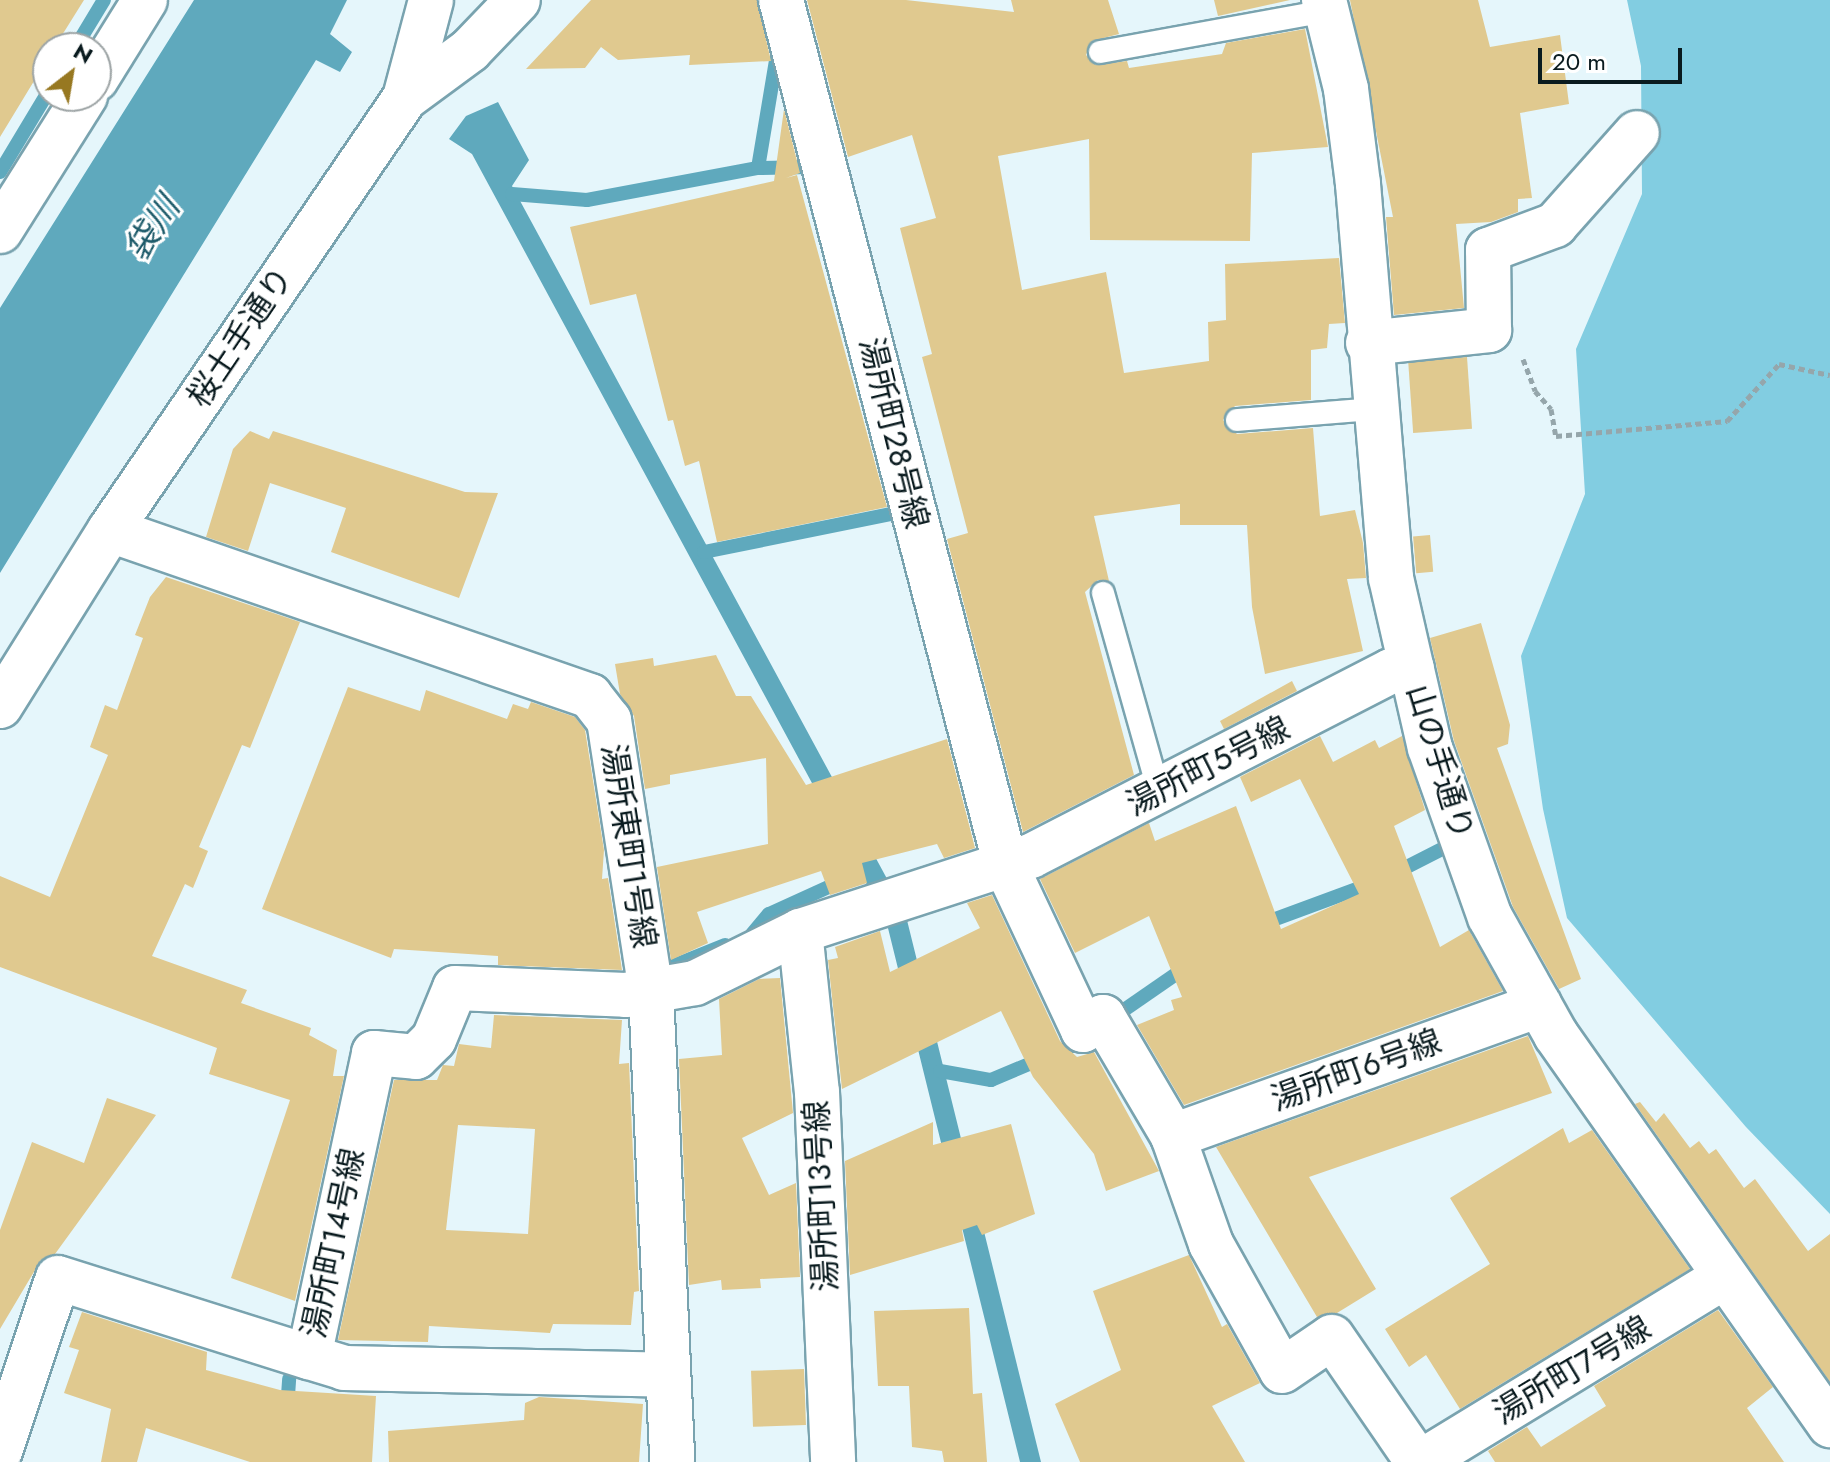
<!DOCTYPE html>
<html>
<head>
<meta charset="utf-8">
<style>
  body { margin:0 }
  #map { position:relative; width:1830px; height:1462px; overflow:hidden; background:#e5f6fb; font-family:Jost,"Noto Sans JP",sans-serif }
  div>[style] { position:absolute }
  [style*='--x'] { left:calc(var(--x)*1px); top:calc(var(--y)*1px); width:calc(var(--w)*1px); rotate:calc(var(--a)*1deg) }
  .forest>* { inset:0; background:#82cde1 }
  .water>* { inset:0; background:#5fa9bd }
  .stream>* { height:14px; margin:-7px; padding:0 7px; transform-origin:7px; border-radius:7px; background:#5fa9bd }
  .building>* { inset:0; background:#e0c98f; transform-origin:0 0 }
  .path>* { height:5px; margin-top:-2.5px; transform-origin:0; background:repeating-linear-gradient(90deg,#95a6ab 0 6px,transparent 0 10px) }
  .roads { filter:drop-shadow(2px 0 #79a3af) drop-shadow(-2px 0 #79a3af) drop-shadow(0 2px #79a3af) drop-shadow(0 -2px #79a3af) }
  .lane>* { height:22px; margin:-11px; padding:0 11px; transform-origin:11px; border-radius:11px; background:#fff }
  .street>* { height:44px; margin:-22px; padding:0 22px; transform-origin:22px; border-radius:22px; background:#fff }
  span { translate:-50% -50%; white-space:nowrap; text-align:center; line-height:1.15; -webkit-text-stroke:6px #fff; paint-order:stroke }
  .street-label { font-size:32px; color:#0a1b1f }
  .water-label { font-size:34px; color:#1f5c6b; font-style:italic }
  .north { position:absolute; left:32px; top:32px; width:80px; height:80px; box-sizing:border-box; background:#fff; border:2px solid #9da4a5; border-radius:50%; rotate:31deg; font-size:22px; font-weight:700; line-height:32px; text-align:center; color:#0a1b1f }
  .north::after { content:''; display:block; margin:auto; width:28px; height:36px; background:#977821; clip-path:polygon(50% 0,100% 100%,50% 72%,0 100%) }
  .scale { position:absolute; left:1538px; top:48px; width:144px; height:36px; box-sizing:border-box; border:4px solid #0a1b1f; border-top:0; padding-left:10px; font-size:24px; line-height:28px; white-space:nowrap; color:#0a1b1f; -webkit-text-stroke:6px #fff; paint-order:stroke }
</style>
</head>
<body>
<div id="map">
  <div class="forest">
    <div style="clip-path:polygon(1627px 0,1830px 0,1830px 1214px,1746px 1127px,1567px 918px,1543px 809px,1521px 656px,1585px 494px,1576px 349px,1642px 194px,1641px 66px)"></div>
  </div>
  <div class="water">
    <div style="clip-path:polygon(194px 0,347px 0,330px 34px,352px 52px,340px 72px,316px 60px,0 573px,0 308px)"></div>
    <div style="clip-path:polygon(498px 102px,529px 160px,512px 186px,905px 912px,1041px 1462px,1020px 1462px,886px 920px,472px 154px,449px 139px,466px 116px)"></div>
  </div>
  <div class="stream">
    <div style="--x:75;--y:48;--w:56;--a:-58.9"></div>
    <div style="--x:758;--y:168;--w:109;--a:-80.5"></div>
    <div style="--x:0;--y:172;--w:93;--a:-59"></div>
    <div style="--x:512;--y:194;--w:75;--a:4.6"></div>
    <div style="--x:587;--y:200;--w:174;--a:-10.6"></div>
    <div style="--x:758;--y:168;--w:51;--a:-1.1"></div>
    <div style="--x:704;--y:552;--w:200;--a:-11.5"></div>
    <div style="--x:1393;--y:874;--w:55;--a:-27"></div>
    <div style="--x:1262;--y:924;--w:118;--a:-20.3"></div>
    <div style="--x:752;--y:934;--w:26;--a:-50"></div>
    <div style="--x:769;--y:914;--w:82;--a:-24.4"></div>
    <div style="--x:663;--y:970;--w:67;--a:-22"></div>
    <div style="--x:1111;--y:1019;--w:95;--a:-34.7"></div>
    <div style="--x:940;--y:1071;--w:52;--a:10"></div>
    <div style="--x:991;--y:1080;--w:103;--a:-22.8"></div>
    <div style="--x:287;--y:1410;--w:31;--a:-86"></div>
  </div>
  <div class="building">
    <div style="clip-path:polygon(0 0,84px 0,54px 48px,48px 48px,48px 58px,0 137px)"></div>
    <div style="clip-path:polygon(591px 0,757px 0,771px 61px,689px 65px,690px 55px,618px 60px,601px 47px,585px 68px,526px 69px)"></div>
    <div style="clip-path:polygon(807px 0,906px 0,1014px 12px,1011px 0,1108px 0,1119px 34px,1092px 41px,1086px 55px,1096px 65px,1127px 61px,1129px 68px,1222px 54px,1226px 43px,1305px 29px,1328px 147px,1252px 153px,1250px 241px,1090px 240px,1089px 139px,998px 156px,1022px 290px,1106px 272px,1124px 373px,1209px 361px,1208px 322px,1226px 320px,1225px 264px,1339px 258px,1345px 323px,1329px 324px,1327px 348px,1311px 350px,1311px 400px,1235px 406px,1223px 420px,1237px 434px,1313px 428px,1320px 516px,1355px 510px,1363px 543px,1366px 578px,1347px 579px,1363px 651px,1265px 674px,1252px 607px,1247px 525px,1180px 525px,1180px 504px,1094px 516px,1109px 581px,1098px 580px,1085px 592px,1134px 775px,1023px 832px,947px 539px,968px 533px,922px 357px,932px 354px,900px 228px,936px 218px,912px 135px,848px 157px)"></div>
    <div style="clip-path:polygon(1214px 0,1290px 0,1218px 16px)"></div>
    <div style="clip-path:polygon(1350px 0,1478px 0,1490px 47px,1560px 35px,1569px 104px,1520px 113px,1532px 198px,1518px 199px,1518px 212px,1491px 222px,1456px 224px,1464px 308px,1394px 315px,1386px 217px,1393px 217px)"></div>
    <div style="clip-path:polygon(784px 109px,800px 173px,786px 178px,797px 175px,887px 507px,717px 542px,699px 461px,685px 466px,673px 420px,668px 421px,636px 294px,590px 305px,570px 227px,774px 181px)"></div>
    <div style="left:1467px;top:357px;width:72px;height:59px;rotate:86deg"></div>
    <div style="clip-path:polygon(250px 431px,269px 439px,273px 431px,465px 492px,498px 493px,459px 598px,331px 552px,346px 508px,270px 483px,248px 551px,206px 537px,233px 449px)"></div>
    <div style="left:1430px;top:535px;width:37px;height:17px;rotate:85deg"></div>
    <div style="clip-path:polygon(166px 577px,300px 622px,250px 748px,242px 745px,199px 847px,208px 851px,193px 888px,185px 884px,152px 956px,247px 990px,241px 1003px,311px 1028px,309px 1035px,337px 1050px,333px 1076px,344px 1076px,295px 1301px,231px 1278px,290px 1100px,209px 1074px,217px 1048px,0 967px,0 876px,50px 897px,108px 755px,90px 747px,105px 705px,117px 710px,143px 638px,135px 635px,150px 597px)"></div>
    <div style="clip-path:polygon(1481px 623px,1510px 725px,1508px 744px,1497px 748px,1581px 979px,1559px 989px,1513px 907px,1454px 741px,1430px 638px)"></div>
    <div style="clip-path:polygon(716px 655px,736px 696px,751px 696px,806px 785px,947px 739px,975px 848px,944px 858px,937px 844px,862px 863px,867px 883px,830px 895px,821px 871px,697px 912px,708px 943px,671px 960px,657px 867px,768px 844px,766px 758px,670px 775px,670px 784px,645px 789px,634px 716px,620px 694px,615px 664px,653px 658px,654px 666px)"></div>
    <div style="clip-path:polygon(1292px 681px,1297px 691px,1224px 729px,1220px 721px)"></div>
    <div style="clip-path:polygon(348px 687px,420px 711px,426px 690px,507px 719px,513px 704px,528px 709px,531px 702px,575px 717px,585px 730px,604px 850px,602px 879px,608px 878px,622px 970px,498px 965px,498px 956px,394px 949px,391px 958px,262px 909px)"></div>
    <div style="clip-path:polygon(1320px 736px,1333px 762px,1375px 740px,1379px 748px,1402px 736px,1425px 810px,1394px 826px,1440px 947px,1469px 930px,1503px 991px,1184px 1105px,1137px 1025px,1174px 1010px,1171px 1000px,1182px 997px,1149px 916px,1075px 953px,1040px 879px,1149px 823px,1155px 841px,1236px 806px,1281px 929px,1359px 894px,1300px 779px,1251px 802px,1240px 777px)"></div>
    <div style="clip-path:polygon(992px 895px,1060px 1041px,1077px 1057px,1094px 1052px,1159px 1171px,1106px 1191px,1094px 1154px,1033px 1077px,1001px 1011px,842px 1089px,828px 960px,838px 958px,835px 947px,880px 931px,890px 972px,980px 928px,967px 903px)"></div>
    <div style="clip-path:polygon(780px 978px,793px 1113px,742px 1138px,769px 1195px,796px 1183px,800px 1277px,760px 1279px,761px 1288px,722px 1290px,721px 1280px,689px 1285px,679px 1059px,722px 1055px,719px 999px,759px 979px)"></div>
    <div style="clip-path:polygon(evenodd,494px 1015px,622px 1020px,619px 1064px,629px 1063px,639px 1291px,634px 1292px,631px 1325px,553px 1324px,550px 1333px,429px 1326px,428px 1342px,338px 1340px,394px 1080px,437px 1080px,443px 1065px,454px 1066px,459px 1044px,491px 1048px,494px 1015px,458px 1125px,535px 1129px,528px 1234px,446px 1230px,458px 1125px)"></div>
    <div style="clip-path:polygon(1528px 1036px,1552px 1093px,1309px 1177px,1376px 1289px,1337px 1313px,1317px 1317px,1216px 1147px)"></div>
    <div style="clip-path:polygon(107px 1098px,156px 1115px,55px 1254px,41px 1260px,0 1329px,0 1230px,32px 1142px,84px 1163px)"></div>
    <div style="clip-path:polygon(1640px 1102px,1656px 1122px,1664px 1113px,1690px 1148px,1699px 1141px,1709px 1154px,1716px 1149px,1744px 1188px,1755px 1179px,1808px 1251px,1830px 1234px,1830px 1382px,1635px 1104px)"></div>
    <div style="clip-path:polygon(933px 1122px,933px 1145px,1011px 1124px,1035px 1214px,982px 1235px,977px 1225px,962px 1230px,964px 1241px,850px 1275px,845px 1161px)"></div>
    <div style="clip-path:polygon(1563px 1128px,1569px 1143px,1592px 1130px,1690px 1269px,1460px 1409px,1426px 1355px,1409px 1367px,1385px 1329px,1490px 1264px,1450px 1198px)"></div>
    <div style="clip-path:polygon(1189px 1255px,1222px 1327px,1227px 1324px,1260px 1383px,1212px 1406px,1245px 1462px,1080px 1462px,1055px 1404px,1121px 1370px,1093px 1291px)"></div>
    <div style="clip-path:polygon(969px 1308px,973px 1394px,982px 1393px,987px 1462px,944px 1462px,942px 1451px,912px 1447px,909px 1386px,878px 1386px,874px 1311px)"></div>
    <div style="clip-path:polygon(1718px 1310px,1773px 1387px,1747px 1408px,1784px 1462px,1495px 1462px,1488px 1451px,1527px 1427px,1541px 1447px,1606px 1406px,1594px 1386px)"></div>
    <div style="clip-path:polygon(82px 1312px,207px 1352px,206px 1370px,280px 1390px,376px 1396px,372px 1462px,250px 1462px,146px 1428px,137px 1462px,101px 1462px,111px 1409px,64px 1393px,79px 1350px,69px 1347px)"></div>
    <div style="left:804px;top:1369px;width:56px;height:53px;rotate:88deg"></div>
    <div style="clip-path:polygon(539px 1397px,643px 1404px,639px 1462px,389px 1462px,388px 1431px,524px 1420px,525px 1403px)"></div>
  </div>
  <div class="path">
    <div style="--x:1523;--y:359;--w:34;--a:69"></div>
    <div style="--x:1535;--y:391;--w:24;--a:48"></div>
    <div style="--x:1551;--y:409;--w:27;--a:80"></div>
    <div style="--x:1556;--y:436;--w:172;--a:-5"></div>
    <div style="--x:1727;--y:421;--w:77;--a:-47.6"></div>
    <div style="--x:1779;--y:364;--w:52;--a:12.2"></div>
  </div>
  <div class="roads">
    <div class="lane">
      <div style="--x:1100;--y:52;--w:229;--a:-10.3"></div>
      <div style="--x:1237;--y:420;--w:137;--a:-4.6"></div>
      <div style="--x:1103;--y:593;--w:207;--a:74.3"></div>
    </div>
    <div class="street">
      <div style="--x:781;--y:0;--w:895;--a:75.44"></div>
      <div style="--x:1006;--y:866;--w:181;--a:64.8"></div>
      <div style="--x:1083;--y:1030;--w:24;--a:-33"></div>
      <div style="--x:1103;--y:1017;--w:138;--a:59.5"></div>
      <div style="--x:1173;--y:1136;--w:114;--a:70.6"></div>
      <div style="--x:1211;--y:1244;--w:145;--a:60.8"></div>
      <div style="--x:1282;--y:1371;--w:60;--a:-34.2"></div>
      <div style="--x:1332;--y:1337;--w:152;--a:55.5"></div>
      <div style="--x:1324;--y:0;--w:92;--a:76.1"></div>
      <div style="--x:1346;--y:89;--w:96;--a:82.8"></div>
      <div style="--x:1358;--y:184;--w:395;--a:85.2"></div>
      <div style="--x:1391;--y:578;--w:174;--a:77.1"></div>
      <div style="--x:1430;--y:748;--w:179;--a:70.5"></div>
      <div style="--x:1490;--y:917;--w:135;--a:60.8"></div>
      <div style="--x:1556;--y:1035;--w:477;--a:54.9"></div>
      <div style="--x:96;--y:79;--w:93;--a:-58.2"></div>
      <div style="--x:405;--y:98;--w:101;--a:-75.1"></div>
      <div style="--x:0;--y:231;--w:160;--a:-57.8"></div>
      <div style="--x:1368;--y:343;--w:122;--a:-6.1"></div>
      <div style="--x:1489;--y:330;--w:80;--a:-90.7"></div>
      <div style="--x:1488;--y:250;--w:72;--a:-20.5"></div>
      <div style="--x:1555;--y:225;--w:123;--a:-48.3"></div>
      <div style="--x:110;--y:530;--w:508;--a:19.08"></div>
      <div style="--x:590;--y:696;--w:31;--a:52"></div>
      <div style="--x:609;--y:720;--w:275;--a:81.2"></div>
      <div style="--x:651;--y:992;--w:470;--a:87.4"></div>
      <div style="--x:0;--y:706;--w:208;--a:-58"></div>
      <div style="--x:110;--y:530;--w:523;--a:-55.67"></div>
      <div style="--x:405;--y:98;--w:81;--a:-36.4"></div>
      <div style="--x:470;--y:50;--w:69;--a:-46.2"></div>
      <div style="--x:800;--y:931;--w:162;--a:84"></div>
      <div style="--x:817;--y:1092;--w:370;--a:87.5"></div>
      <div style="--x:1173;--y:1136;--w:389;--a:-19.7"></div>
      <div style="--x:309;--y:1357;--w:37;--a:17"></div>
      <div style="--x:344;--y:1368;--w:324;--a:1.2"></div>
      <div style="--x:0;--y:1451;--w:182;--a:-71.5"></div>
      <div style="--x:58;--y:1278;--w:263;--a:17.5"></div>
      <div style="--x:309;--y:1357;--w:311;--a:-77.9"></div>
      <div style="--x:374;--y:1053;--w:42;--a:5.4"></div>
      <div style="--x:416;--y:1057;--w:25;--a:-45"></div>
      <div style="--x:434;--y:1039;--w:55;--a:-67.6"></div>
      <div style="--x:455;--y:988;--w:171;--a:2.3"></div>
      <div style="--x:626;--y:995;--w:70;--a:-9.9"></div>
      <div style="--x:695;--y:983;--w:117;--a:-26.3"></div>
      <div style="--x:800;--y:931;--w:243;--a:-18"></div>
      <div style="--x:1031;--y:856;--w:405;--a:-27.2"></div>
      <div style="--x:1391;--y:671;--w:21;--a:-8"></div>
      <div style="--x:1421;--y:1462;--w:353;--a:-31.4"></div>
    </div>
  </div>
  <div class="street-label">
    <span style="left:240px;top:337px;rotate:-56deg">桜土手通り</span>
    <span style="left:894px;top:433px;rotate:76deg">湯所町28号線</span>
    <span style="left:1440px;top:762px;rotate:73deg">山の手通り</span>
    <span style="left:1208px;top:766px;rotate:-27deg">湯所町5号線</span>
    <span style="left:629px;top:846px;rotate:81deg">湯所東町1号線</span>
    <span style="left:1356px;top:1070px;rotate:-20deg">湯所町6号線</span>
    <span style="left:821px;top:1196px;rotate:-93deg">湯所町13号線</span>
    <span style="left:333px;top:1243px;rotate:-78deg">湯所町14号線</span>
    <span style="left:1572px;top:1370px;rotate:-31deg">湯所町7号線</span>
  </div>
  <div class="water-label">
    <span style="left:152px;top:228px;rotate:-56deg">袋川</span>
  </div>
  <div class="north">N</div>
  <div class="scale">20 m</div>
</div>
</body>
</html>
